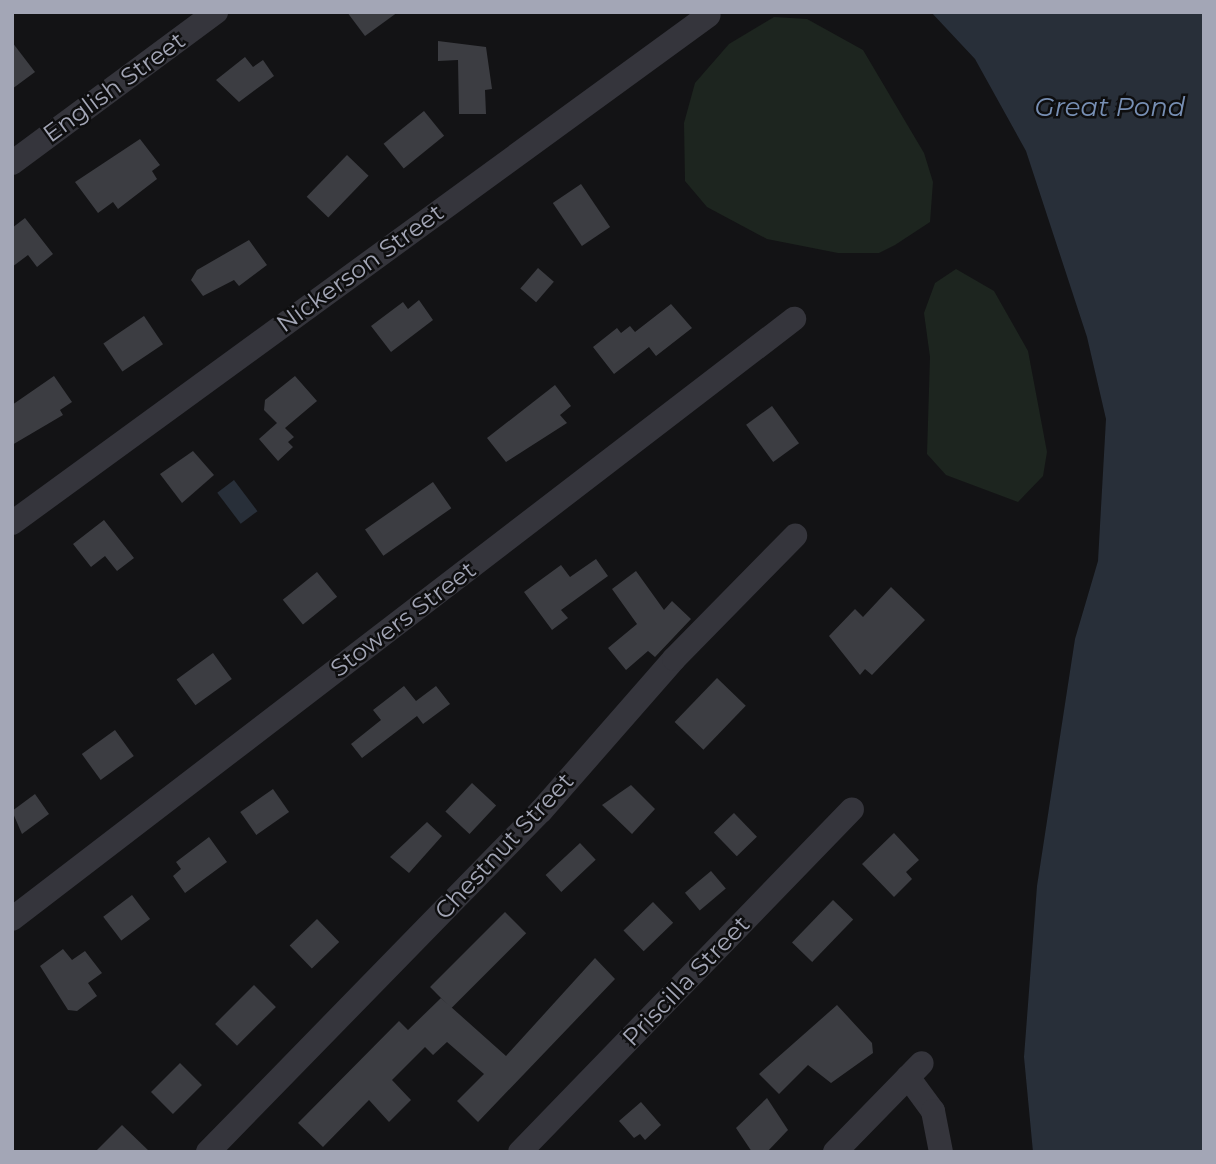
<!DOCTYPE html>
<html>
<head>
<meta charset="utf-8">
<style>
  body { margin:0 }
  #map { position:relative; width:1216px; height:1164px; overflow:hidden; background:#131315; font-family:Montserrat,sans-serif }
  div>[style] { position:absolute }
  [style*='--x'] { left:calc(var(--x)*1px); top:calc(var(--y)*1px); width:calc(var(--w)*1px); rotate:calc(var(--a)*1deg) }
  .green>* { inset:0; background:#1d251f }
  .water>* { inset:0; background:#282f39; transform-origin:0 0 }
  .building>* { inset:0; background:#3c3d42; transform-origin:0 0 }
  .street>* { height:24px; margin:-12px; padding:0 12px; transform-origin:12px; border-radius:12px; background:#35353c }
  span { translate:-50% -50%; white-space:nowrap; text-align:center; line-height:1.15; -webkit-text-stroke:5px #0e0e0f; paint-order:stroke }
  .street-label { font-size:24px; color:#a3a6b6 }
  .water-label { font-size:26px; color:#778fb4; font-style:italic }
  .frame { position:absolute; inset:0; border:14px solid #a3a6b6; pointer-events:none }
</style>
</head>
<body>
<div id="map">
  <div class="green">
    <div style="clip-path:polygon(774px 17px,807px 19px,863px 50px,924px 153px,933px 182px,930px 222px,895px 245px,879px 253px,838px 253px,767px 239px,707px 207px,685px 181px,684px 123px,695px 83px,729px 44px)"></div>
    <div style="clip-path:polygon(956px 269px,994px 291px,1028px 351px,1047px 452px,1043px 476px,1018px 502px,946px 475px,927px 454px,930px 357px,924px 313px,935px 283px)"></div>
  </div>
  <div class="water">
    <div style="clip-path:polygon(931px 12px,1204px 12px,1204px 1152px,1033px 1152px,1024px 1057px,1037px 886px,1075px 639px,1098px 561px,1106px 419px,1087px 337px,1026px 151px,975px 59px)"></div>
    <div style="left:234px;top:480px;width:39px;height:21px;rotate:53deg"></div>
  </div>
  <div class="building">
    <div style="clip-path:polygon(347px 12px,398px 12px,365px 36px)"></div>
    <div style="clip-path:polygon(438px 41px,486px 47px,492px 89px,485px 90px,486px 114px,459px 114px,458px 60px,438px 61px)"></div>
    <div style="clip-path:polygon(12px 42px,35px 72px,12px 89px)"></div>
    <div style="clip-path:polygon(245px 57px,253px 67px,263px 60px,274px 76px,239px 102px,216px 80px)"></div>
    <div style="left:424px;top:111px;width:32px;height:52px;rotate:51deg"></div>
    <div style="clip-path:polygon(140px 139px,160px 165px,152px 171px,157px 179px,118px 209px,113px 202px,98px 213px,75px 182px)"></div>
    <div style="left:347px;top:155px;width:30px;height:58px;rotate:44deg"></div>
    <div style="left:581px;top:184px;width:52px;height:34px;rotate:56deg"></div>
    <div style="clip-path:polygon(25px 218px,53px 254px,37px 267px,28px 255px,12px 267px,12px 228px)"></div>
    <div style="clip-path:polygon(249px 240px,267px 265px,239px 286px,234px 280px,203px 296px,191px 280px,197px 270px)"></div>
    <div style="left:538px;top:268px;width:21px;height:27px;rotate:41deg"></div>
    <div style="clip-path:polygon(419px 300px,433px 320px,391px 352px,371px 326px,403px 302px,408px 309px)"></div>
    <div style="clip-path:polygon(671px 304px,692px 328px,656px 356px,649px 347px,614px 374px,593px 347px,617px 328px,621px 333px,630px 326px,635px 332px)"></div>
    <div style="left:144px;top:316px;width:34px;height:49px;rotate:56deg"></div>
    <div style="clip-path:polygon(54px 376px,72px 402px,60px 410px,63px 415px,12px 445px,12px 405px)"></div>
    <div style="clip-path:polygon(295px 376px,317px 401px,285px 428px,294px 437px,288px 442px,293px 447px,278px 461px,259px 439px,277px 423px,264px 410px,265px 400px)"></div>
    <div style="clip-path:polygon(555px 385px,571px 406px,560px 415px,567px 423px,506px 462px,487px 438px)"></div>
    <div style="left:772px;top:406px;width:46px;height:32px;rotate:54deg"></div>
    <div style="clip-path:polygon(193px 451px,214px 475px,182px 503px,160px 474px)"></div>
    <div style="left:433px;top:482px;width:32px;height:83px;rotate:55deg"></div>
    <div style="clip-path:polygon(104px 520px,134px 558px,117px 571px,105px 556px,91px 567px,73px 544px)"></div>
    <div style="clip-path:polygon(596px 559px,608px 576px,561px 610px,568px 618px,552px 630px,524px 592px,561px 565px,570px 577px)"></div>
    <div style="clip-path:polygon(636px 571px,664px 610px,672px 601px,691px 619px,655px 657px,648px 651px,626px 670px,608px 648px,637px 624px,612px 589px)"></div>
    <div style="left:317px;top:572px;width:32px;height:44px;rotate:51deg"></div>
    <div style="clip-path:polygon(891px 587px,925px 620px,872px 675px,865px 669px,860px 675px,829px 636px,855px 609px,863px 617px)"></div>
    <div style="left:213px;top:653px;width:32px;height:45px;rotate:54deg"></div>
    <div style="left:717px;top:678px;width:40px;height:61px;rotate:44deg"></div>
    <div style="clip-path:polygon(404px 686px,416px 701px,436px 686px,450px 704px,423px 724px,417px 716px,362px 758px,351px 744px,381px 720px,373px 710px)"></div>
    <div style="left:115px;top:730px;width:32px;height:41px;rotate:54deg"></div>
    <div style="left:472px;top:783px;width:33px;height:39px;rotate:43deg"></div>
    <div style="clip-path:polygon(631px 785px,655px 809px,632px 834px,602px 805px)"></div>
    <div style="left:273px;top:789px;width:28px;height:40px;rotate:55deg"></div>
    <div style="clip-path:polygon(35px 794px,49px 814px,22px 834px,12px 811px)"></div>
    <div style="left:734px;top:813px;width:33px;height:28px;rotate:46deg"></div>
    <div style="clip-path:polygon(427px 822px,442px 836px,409px 873px,390px 857px)"></div>
    <div style="clip-path:polygon(894px 833px,919px 860px,906px 872px,912px 879px,894px 897px,862px 864px)"></div>
    <div style="clip-path:polygon(209px 837px,227px 862px,185px 893px,173px 876px,181px 869px,176px 862px)"></div>
    <div style="left:580px;top:843px;width:23px;height:47px;rotate:47deg"></div>
    <div style="left:711px;top:871px;width:23px;height:34px;rotate:50deg"></div>
    <div style="left:132px;top:895px;width:30px;height:36px;rotate:53deg"></div>
    <div style="left:833px;top:900px;width:28px;height:59px;rotate:44deg"></div>
    <div style="left:653px;top:902px;width:29px;height:41px;rotate:46deg"></div>
    <div style="left:505px;top:912px;width:30px;height:106px;rotate:45deg"></div>
    <div style="left:317px;top:919px;width:32px;height:38px;rotate:46deg"></div>
    <div style="clip-path:polygon(63px 949px,72px 960px,85px 951px,102px 973px,88px 983px,97px 996px,77px 1011px,68px 1010px,40px 966px)"></div>
    <div style="clip-path:polygon(595px 958px,615px 979px,478px 1122px,457px 1101px,484px 1074px,447px 1042px,433px 1055px,425px 1047px,392px 1080px,411px 1100px,389px 1122px,369px 1100px,323px 1147px,298px 1123px,399px 1021px,408px 1030px,441px 998px,506px 1056px)"></div>
    <div style="left:254px;top:985px;width:31px;height:55px;rotate:45deg"></div>
    <div style="clip-path:polygon(837px 1005px,872px 1043px,873px 1053px,831px 1083px,808px 1065px,779px 1094px,759px 1074px)"></div>
    <div style="left:180px;top:1063px;width:31px;height:41px;rotate:45deg"></div>
    <div style="clip-path:polygon(767px 1098px,788px 1130px,767px 1152px,752px 1152px,736px 1128px)"></div>
    <div style="clip-path:polygon(641px 1102px,661px 1125px,645px 1140px,640px 1134px,634px 1138px,619px 1121px)"></div>
    <div style="clip-path:polygon(122px 1125px,150px 1152px,95px 1152px)"></div>
  </div>
  <div class="street">
    <div style="--x:12;--y:163;--w:254;--a:-36.5"></div>
    <div style="--x:12;--y:523;--w:862;--a:-36.09"></div>
    <div style="--x:12;--y:919;--w:986;--a:-37.5"></div>
    <div style="--x:908;--y:1077;--w:42;--a:53.7"></div>
    <div style="--x:933;--y:1111;--w:42;--a:79"></div>
    <div style="--x:208;--y:1152;--w:477;--a:-45.7"></div>
    <div style="--x:541;--y:811;--w:202;--a:-48.8"></div>
    <div style="--x:674;--y:659;--w:173;--a:-45.5"></div>
    <div style="--x:520;--y:1152;--w:477;--a:-45.9"></div>
    <div style="--x:835;--y:1152;--w:124;--a:-45.7"></div>
  </div>
  <div class="street-label">
    <span style="left:114px;top:87px;rotate:-36deg">English Street</span>
    <span style="left:360px;top:268px;rotate:-36deg">Nickerson Street</span>
    <span style="left:403px;top:619px;rotate:-37deg">Stowers Street</span>
    <span style="left:504px;top:846px;rotate:-47deg">Chestnut Street</span>
    <span style="left:686px;top:981px;rotate:-46deg">Priscilla Street</span>
  </div>
  <div class="water-label">
    <span style="left:1110px;top:108px">Great Pond</span>
  </div>
  <div class="frame"></div>
</div>
</body>
</html>
